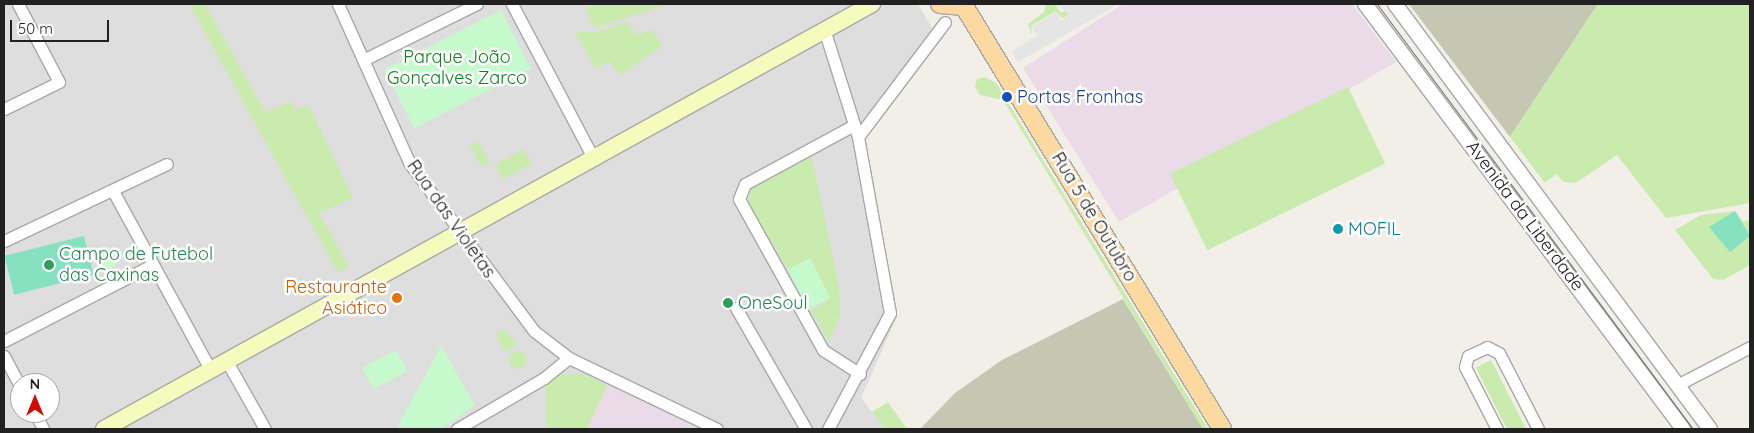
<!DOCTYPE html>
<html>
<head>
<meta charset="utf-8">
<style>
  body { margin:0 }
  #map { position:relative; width:1754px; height:433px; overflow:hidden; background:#f2efe8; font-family:Quicksand,sans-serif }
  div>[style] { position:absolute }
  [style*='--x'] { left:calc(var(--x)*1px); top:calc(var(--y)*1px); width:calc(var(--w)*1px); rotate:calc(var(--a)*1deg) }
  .residential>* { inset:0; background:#dfdede }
  .industrial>* { inset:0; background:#ebdae7 }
  .construction>* { inset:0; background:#c6c7b3 }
  .grass>* { inset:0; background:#caebae; transform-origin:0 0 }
  .round { border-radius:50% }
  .park>* { inset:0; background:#c6facc; transform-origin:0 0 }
  .pitch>* { inset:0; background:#86e1c1; transform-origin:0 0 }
  .parking>* { inset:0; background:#e5e5e5 }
  .roads { filter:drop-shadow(1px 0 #a8a8a8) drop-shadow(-1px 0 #a8a8a8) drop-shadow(0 1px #a8a8a8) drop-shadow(0 -1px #a8a8a8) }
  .minor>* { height:11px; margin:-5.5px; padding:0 5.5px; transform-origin:5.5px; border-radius:5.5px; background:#fff }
  .tertiary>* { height:14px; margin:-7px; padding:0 7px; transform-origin:7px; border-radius:7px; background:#fff }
  .secondary>* { height:16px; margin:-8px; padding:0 8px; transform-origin:8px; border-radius:8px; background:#f5fbbd }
  .primary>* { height:18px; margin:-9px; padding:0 9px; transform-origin:9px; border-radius:9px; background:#fdd9a2 }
  .tram>* { height:1px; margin:-0.5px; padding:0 0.5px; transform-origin:0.5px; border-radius:0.5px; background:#6f6f6f }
  .dots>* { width:14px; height:14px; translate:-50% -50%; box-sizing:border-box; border:2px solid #fff; border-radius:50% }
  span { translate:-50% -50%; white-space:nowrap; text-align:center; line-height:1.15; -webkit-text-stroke:5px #fff; paint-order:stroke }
  .park-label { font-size:18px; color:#0b841a }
  .transit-label { font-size:18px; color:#164399 }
  .left { translate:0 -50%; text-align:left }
  .street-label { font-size:18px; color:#212121 }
  .culture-label { font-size:18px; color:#0d838f }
  .leisure-label { font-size:18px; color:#27864d }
  .food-label { font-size:18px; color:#c56008 }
  .right { translate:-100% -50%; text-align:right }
  .frame { position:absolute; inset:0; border:5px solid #212121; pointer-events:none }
  .north { position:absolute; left:10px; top:373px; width:50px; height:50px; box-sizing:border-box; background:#fff; border:1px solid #a6a6a6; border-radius:50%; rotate:0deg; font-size:14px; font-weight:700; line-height:20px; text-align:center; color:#212121 }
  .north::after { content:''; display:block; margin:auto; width:18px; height:22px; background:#d30900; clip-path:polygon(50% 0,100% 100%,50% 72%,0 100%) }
  .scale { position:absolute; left:10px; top:20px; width:99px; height:22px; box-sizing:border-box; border:2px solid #212121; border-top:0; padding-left:6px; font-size:15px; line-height:18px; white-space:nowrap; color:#212121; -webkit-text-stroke:4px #fff; paint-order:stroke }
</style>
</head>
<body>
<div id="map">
  <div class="residential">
    <div style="clip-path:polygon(evenodd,4px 4px,918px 4px,938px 38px,865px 134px,896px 319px,861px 398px,885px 429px,4px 429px,4px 4px,20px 383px,50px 383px,50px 413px,20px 413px,20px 383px)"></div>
  </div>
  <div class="industrial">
    <div style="clip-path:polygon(1123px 4px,1352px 4px,1396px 62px,1119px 222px,1023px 68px)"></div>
    <div style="clip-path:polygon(607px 386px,699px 429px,587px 429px)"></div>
  </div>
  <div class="construction">
    <div style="clip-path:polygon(1409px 4px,1598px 4px,1510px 137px)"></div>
    <div style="clip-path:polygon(1123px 299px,1203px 429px,920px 429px,955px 393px,1002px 360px)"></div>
  </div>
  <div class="grass">
    <div style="clip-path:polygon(189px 4px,205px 4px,265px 112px,291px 102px,295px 109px,309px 106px,353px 198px,319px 213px,349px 266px,338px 273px)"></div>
    <div style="clip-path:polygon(594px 4px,668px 4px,595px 28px,585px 9px)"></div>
    <div style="clip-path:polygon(1046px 4px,1055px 4px,1061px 13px,1066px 10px,1069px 15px,1062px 18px,1056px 11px,1031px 26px,1032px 35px,1028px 24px,1044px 12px)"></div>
    <div style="clip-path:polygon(1598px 4px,1750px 4px,1750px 203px,1666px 218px,1617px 155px,1576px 183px,1564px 182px,1556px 174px,1545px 183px,1510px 137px)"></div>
    <div style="clip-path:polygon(627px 22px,636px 35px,653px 30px,662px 46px,621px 75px,609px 62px,595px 68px,575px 32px,596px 32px)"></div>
    <div style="clip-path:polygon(985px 77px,996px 83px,1208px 429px,1203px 429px,1003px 100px,980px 95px,975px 87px,977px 79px)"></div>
    <div style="left:1348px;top:87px;width:85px;height:198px;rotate:64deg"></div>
    <div style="left:478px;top:141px;width:24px;height:10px;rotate:60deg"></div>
    <div style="left:524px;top:149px;width:17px;height:33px;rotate:62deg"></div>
    <div style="clip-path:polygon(812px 157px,839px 287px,840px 315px,829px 342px,811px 311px,830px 298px,810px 258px,788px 270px,749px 204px,751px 187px)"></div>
    <div style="clip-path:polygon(1735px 211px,1743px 222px,1750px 219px,1750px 265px,1723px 280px,1713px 279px,1675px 230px,1701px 215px)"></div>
    <div style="clip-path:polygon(505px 330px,517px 345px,505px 352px,495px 334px)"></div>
    <div class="round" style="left:509px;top:351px;width:18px;height:18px"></div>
    <div style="left:1491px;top:360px;width:77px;height:17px;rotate:63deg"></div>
    <div style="clip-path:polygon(564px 374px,585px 374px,607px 386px,587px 429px,546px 429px,546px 386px,550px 379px)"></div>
    <div style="clip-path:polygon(888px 402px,907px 429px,885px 429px,872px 412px)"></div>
  </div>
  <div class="park">
    <div style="left:501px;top:10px;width:66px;height:131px;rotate:63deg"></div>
    <div class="round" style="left:96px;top:247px;width:22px;height:22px"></div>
    <div style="left:810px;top:258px;width:45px;height:25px;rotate:63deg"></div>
    <div style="clip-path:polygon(441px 346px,475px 405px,441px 429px,396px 429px)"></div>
    <div style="left:396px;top:350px;width:24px;height:38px;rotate:62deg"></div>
  </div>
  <div class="pitch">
    <div style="clip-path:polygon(1735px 211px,1750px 236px,1730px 252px,1709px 227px)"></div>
    <div style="left:84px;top:236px;width:40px;height:82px;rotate:76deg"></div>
  </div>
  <div class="parking">
    <div style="clip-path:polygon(1056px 4px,1119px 4px,1018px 62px,1011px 52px,1037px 35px,1032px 27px,1056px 12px,1061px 20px,1070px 15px)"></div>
  </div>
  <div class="roads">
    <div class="minor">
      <div style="--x:338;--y:4;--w:175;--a:65.8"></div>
      <div style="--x:410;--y:164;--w:208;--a:53.4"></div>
      <div style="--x:534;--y:331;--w:44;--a:37.6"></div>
      <div style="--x:569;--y:358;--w:164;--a:25.6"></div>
      <div style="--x:512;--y:4;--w:172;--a:62.2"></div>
      <div style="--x:824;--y:29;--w:113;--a:72.5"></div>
      <div style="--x:858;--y:137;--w:179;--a:79.7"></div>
      <div style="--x:890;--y:313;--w:132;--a:118.1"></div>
      <div style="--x:363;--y:60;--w:127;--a:-26.2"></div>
      <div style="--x:4;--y:109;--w:61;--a:-26.1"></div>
      <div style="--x:59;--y:82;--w:88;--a:-117.7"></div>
      <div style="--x:854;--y:125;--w:124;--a:151.6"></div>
      <div style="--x:745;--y:184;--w:16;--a:112"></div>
      <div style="--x:739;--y:199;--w:173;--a:60.9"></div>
      <div style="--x:823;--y:350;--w:44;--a:33"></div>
      <div style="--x:858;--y:137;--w:144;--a:-52.9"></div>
      <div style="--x:113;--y:191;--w:203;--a:61.4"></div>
      <div style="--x:4;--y:241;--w:180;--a:-25.3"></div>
      <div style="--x:736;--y:308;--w:140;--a:60"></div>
      <div style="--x:4;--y:341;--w:166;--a:-27.2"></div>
      <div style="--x:4;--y:356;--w:34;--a:62"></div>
      <div style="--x:226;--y:360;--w:79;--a:60.5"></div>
      <div style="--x:1677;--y:385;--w:82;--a:-27.5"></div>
      <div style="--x:35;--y:413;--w:18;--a:63"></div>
      <div style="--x:457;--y:429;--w:101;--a:-30.4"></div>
      <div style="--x:544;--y:378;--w:32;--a:-39"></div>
      <div style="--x:1497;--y:429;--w:70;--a:-117.3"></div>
      <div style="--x:1465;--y:367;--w:11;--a:-75"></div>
      <div style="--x:1468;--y:356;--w:21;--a:-25"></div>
      <div style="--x:1487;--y:347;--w:13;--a:27"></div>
      <div style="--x:1499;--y:353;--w:85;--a:62.8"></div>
    </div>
    <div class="tertiary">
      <div style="--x:1365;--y:4;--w:531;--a:53.19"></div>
      <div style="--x:1395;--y:4;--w:529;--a:53.46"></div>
    </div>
    <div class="secondary">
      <div style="--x:104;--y:429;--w:878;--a:-28.96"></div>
    </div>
    <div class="primary">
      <div style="--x:940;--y:4;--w:24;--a:5"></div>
      <div style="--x:964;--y:6;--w:495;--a:58.6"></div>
    </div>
  </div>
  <div class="tram">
    <div style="--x:1377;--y:4;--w:530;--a:53.37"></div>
  </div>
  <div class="dots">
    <div style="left:1007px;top:97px;background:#1a4fb4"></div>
    <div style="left:1338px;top:229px;background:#0f9aa8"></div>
    <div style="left:49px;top:265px;background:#2e9e5b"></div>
    <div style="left:397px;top:298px;background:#e8710a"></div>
    <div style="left:728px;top:303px;background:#2e9e5b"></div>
  </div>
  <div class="park-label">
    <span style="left:457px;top:68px">Parque João<br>Gonçalves Zarco</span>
  </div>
  <div class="transit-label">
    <span class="left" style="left:1017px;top:97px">Portas Fronhas</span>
  </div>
  <div class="street-label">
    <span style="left:1525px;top:216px;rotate:53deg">Avenida da Liberdade</span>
    <span style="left:1094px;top:217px;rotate:59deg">Rua 5 de Outubro</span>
    <span style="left:451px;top:219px;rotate:55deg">Rua das Violetas</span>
  </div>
  <div class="culture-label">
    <span class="left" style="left:1348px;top:229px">MOFIL</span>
  </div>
  <div class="leisure-label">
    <span class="left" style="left:59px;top:265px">Campo de Futebol<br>das Caxinas</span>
    <span class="left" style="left:738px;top:303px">OneSoul</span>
  </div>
  <div class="food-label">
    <span class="right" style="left:387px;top:298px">Restaurante<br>Asiático</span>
  </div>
  <div class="frame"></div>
  <div class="north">N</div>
  <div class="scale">50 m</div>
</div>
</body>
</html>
